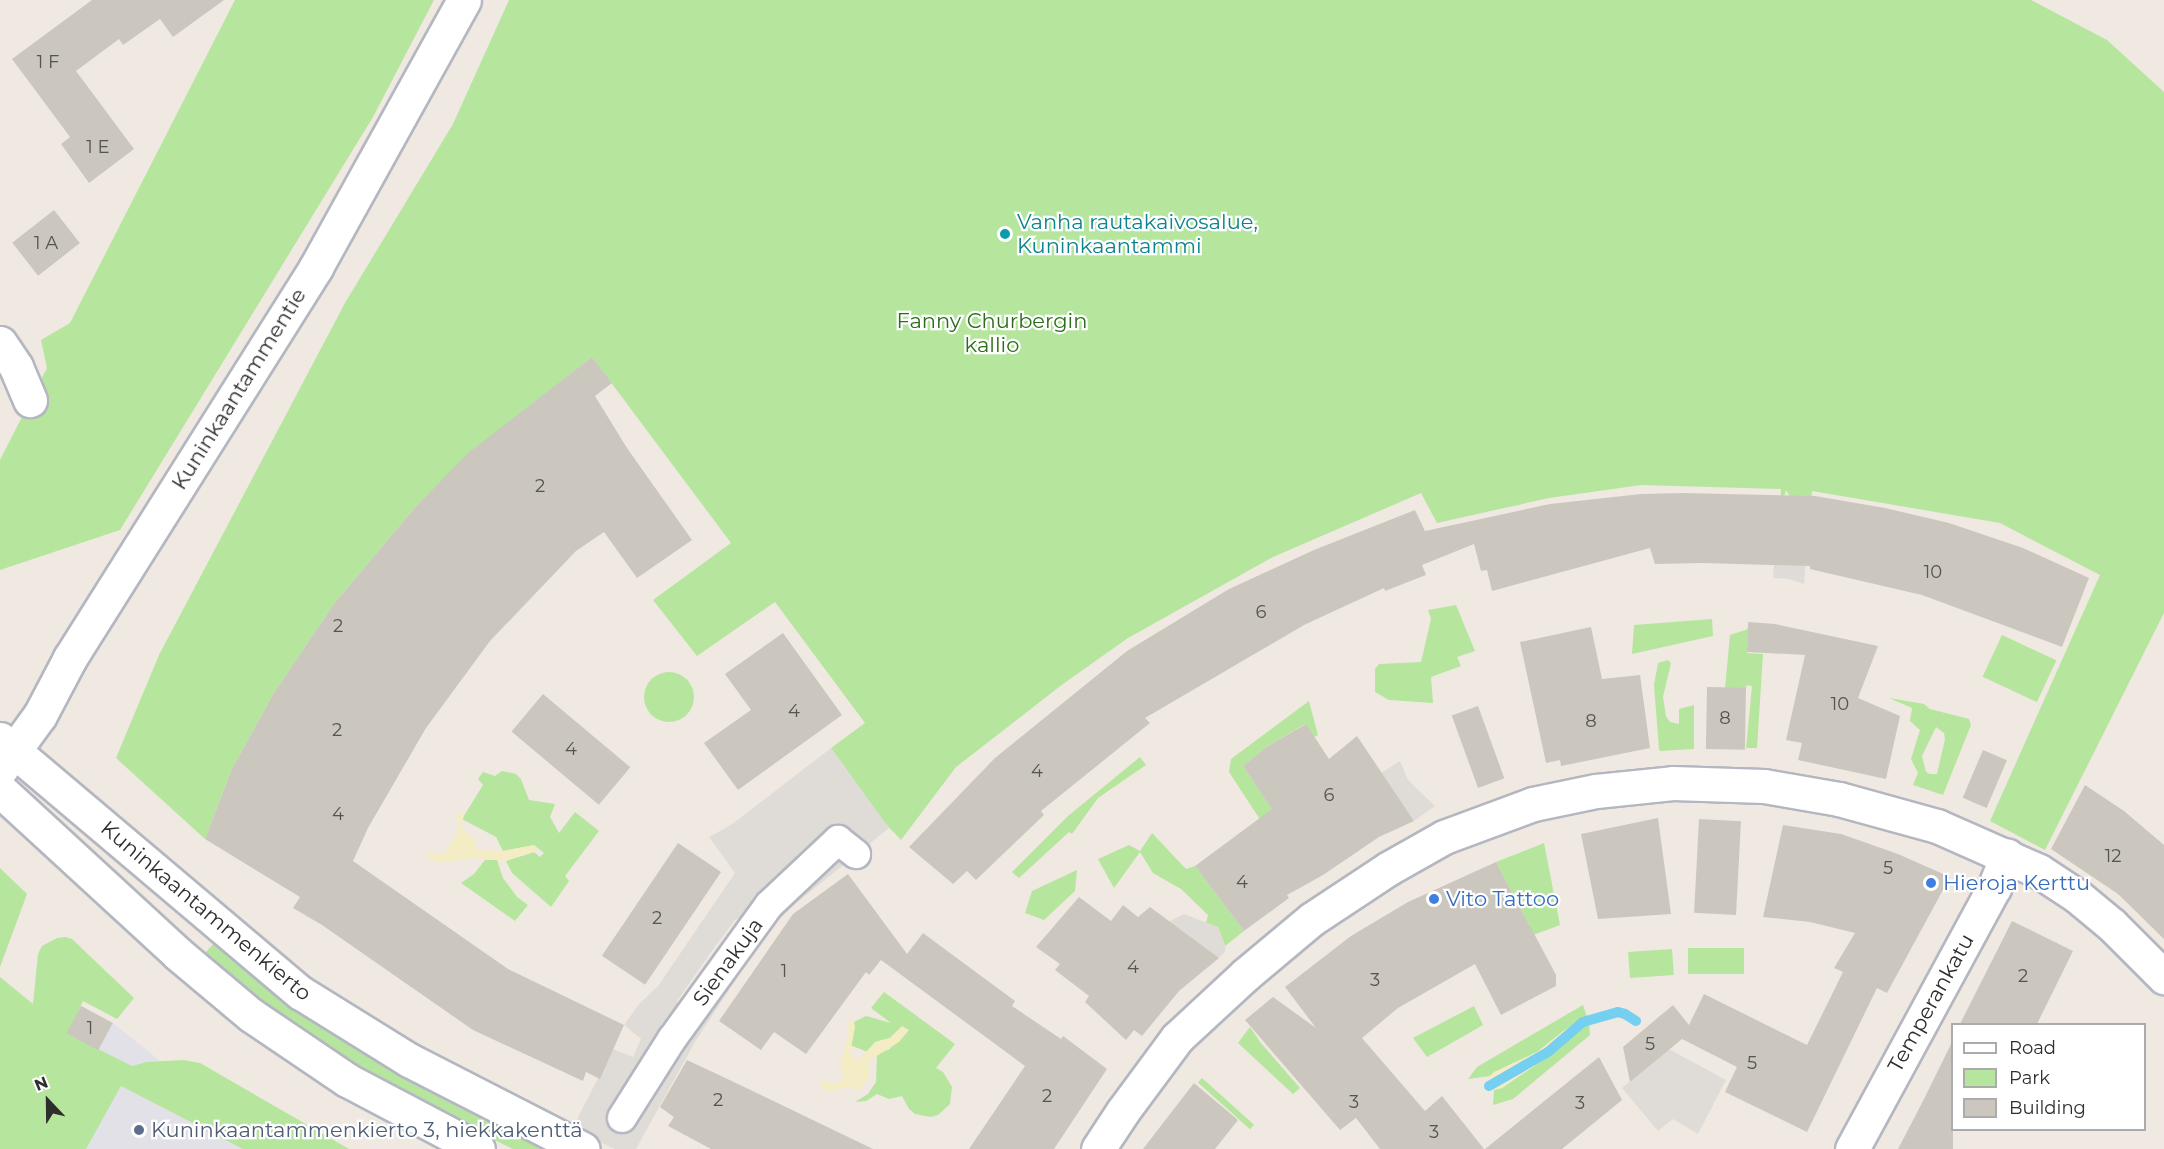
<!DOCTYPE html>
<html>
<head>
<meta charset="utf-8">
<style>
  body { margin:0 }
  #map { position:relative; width:2164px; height:1149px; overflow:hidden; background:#efe9e1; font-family:Montserrat,sans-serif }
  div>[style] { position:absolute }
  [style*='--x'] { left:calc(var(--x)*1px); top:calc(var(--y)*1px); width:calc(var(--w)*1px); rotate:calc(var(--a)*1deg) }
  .industrial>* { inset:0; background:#e3e1e8 }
  .green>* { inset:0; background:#b6e59e; transform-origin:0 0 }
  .round { border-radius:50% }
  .sand>* { inset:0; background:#f3ecc5 }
  .plaza>* { inset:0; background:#dfdcd8 }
  .stream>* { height:10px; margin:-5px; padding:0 5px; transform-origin:5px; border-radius:5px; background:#75cff0 }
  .building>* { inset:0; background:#cbc7bf; transform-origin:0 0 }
  .roads { filter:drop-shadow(2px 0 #b4b7c1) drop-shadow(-2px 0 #b4b7c1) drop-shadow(0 2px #b4b7c1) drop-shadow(0 -2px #b4b7c1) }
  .pedestrian>* { height:28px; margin:-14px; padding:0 14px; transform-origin:14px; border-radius:14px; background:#fff }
  .minor>* { height:33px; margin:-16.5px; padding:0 16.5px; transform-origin:16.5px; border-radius:16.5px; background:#fff }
  .tertiary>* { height:33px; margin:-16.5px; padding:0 16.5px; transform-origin:16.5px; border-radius:16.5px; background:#fff }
  .dots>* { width:16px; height:16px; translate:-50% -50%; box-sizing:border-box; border:3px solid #fff; border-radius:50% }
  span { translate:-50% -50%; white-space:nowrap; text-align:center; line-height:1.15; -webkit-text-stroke:4.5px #fff; paint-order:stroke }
  .number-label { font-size:18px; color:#555452 }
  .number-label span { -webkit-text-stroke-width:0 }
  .culture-label { font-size:21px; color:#0d838f }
  .left { translate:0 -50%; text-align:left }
  .park-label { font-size:21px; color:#2c6e1b }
  .street-label { font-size:21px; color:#2e2e2e }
  .shop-label { font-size:21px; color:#366cbe }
  .service-label { font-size:21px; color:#4e5e75 }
  .legend { position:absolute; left:1951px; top:1023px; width:195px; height:108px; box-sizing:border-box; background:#fff; border:2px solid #ababab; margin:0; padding:8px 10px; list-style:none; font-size:18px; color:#2e2e2e }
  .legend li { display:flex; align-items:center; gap:12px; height:30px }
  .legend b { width:30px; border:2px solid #ababab }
  .north { position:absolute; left:18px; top:1071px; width:60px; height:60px; -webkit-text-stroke:4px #fff; paint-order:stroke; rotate:338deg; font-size:16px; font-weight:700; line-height:24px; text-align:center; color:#2e2e2e }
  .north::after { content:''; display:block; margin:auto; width:21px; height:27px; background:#2e2e2e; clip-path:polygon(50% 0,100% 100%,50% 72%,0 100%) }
</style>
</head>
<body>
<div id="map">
  <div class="industrial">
    <div style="clip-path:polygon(81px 1006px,113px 1023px,270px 1149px,9px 1149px)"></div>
  </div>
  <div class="green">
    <div style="clip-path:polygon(235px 0,434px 0,373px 117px,120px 530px,0 570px,0 460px,47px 368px,41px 340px,70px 323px)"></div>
    <div style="clip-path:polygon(509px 0,2031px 0,2107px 40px,2164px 92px,2164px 613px,2045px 850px,1990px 821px,2100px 575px,2000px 523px,1812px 491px,1807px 547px,1797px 508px,1786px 490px,1780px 511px,1781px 489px,1641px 485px,1549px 498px,1437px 523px,1421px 493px,1273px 557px,1128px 638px,1063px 684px,956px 767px,901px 840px,884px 822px,831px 748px,865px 723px,775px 602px,697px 656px,653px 600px,731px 543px,592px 357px,468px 454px,417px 505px,333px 605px,272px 696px,231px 771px,205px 839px,116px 758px,159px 655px,345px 303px,453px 124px)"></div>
    <div style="clip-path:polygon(1456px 605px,1475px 651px,1457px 657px,1461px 666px,1431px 677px,1433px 703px,1389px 700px,1375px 692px,1375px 669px,1379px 664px,1421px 662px,1431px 619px,1428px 610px)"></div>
    <div style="clip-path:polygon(1712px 619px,1713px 636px,1632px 654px,1634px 625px)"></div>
    <div style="clip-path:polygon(1748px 629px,1747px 653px,1763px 654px,1757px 748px,1746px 748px,1752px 686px,1747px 685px,1746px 688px,1725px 688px,1730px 635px)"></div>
    <div style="left:2002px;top:635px;width:60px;height:46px;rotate:25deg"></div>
    <div style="clip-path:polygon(1668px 660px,1671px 663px,1663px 697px,1666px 716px,1670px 722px,1679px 724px,1679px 709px,1694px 705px,1694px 749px,1660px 751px,1659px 749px,1654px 685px,1658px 663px)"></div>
    <div class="round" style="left:644px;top:672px;width:50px;height:50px"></div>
    <div style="clip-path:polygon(evenodd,1889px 698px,1924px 704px,1930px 709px,1969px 719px,1971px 725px,1943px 795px,1913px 785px,1918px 773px,1911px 759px,1920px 730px,1910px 721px,1912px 708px,1889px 698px,1936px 727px,1944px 733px,1945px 739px,1937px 774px,1930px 774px,1926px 772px,1922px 756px,1936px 727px)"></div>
    <div style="clip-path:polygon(1309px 701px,1318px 735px,1314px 737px,1305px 724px,1268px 746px,1243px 766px,1278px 817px,1263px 824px,1229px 772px,1231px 759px)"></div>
    <div style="clip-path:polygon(1140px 757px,1146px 765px,1098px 798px,1072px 834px,1069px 832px,1019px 878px,1012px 872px,1068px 816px)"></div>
    <div style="clip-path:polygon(502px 771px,516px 774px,521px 779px,529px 800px,555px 804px,550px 817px,559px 833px,575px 812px,599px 831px,565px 876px,569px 881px,551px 907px,512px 873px,506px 861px,534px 852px,540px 857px,544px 853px,534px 845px,503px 851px,496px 837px,462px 819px,483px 785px,478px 779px,483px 772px,495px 776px)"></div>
    <div style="clip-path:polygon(1152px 833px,1186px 869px,1195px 866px,1244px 931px,1225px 946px,1218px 927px,1206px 923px,1208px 915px,1181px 889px,1153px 873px,1140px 852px,1114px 888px,1098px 859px,1129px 845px,1140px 851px)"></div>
    <div style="clip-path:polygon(1544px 843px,1560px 925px,1512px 943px,1530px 926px,1496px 862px)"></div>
    <div style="clip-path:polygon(485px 860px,497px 860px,503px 878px,517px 897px,528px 905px,515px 921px,461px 883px,474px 874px)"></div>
    <div style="clip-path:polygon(0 868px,27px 894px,0 967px)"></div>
    <div style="clip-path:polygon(1077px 870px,1075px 891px,1044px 920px,1025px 913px,1032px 891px)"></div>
    <div style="clip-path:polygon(65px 937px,72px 939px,134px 998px,117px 1019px,83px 1001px,68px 1034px,132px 1066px,147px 1062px,183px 1060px,200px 1063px,349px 1149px,243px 1149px,121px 1086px,86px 1149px,0 1149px,0 977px,33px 1004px,38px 954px,42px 946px,57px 938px)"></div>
    <div style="clip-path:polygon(218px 939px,556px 1149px,513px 1149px,414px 1101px,317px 1045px,254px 997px,204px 954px)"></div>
    <div style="left:1688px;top:948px;width:56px;height:26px"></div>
    <div style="left:1672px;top:949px;width:26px;height:44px;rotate:86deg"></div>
    <div style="clip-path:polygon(884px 992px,955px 1044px,936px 1068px,943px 1072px,952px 1087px,950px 1104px,938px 1115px,931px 1117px,915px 1114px,909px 1109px,902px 1096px,889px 1099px,877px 1094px,866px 1101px,855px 1102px,868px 1094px,876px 1082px,877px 1054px,890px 1049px,899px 1029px,890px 1038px,875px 1042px,868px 1052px,850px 1045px,854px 1022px,866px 1016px,891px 1023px,871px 1008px)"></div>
    <div style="clip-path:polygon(1583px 1005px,1587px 1017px,1576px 1022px,1537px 1052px,1490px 1076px,1468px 1079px,1477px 1067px)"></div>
    <div style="clip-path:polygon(1474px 1006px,1483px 1025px,1427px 1057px,1413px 1038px)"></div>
    <div style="clip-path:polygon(1589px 1024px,1590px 1035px,1513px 1099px,1493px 1105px,1494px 1090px,1502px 1088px,1556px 1051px,1575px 1031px)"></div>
    <div style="clip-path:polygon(1250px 1027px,1260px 1042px,1300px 1088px,1293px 1094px,1238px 1043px)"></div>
    <div style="left:1202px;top:1078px;width:70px;height:6px;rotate:42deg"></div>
  </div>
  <div class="sand">
    <div style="clip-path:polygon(457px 813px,464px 815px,461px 827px,475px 840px,476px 850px,503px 851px,534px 845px,537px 848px,534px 852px,506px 861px,474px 858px,441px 863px,426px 858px,430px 853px,442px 855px,448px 847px,457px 833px,459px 825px,455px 815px)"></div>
    <div style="clip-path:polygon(1587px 1017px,1589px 1024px,1575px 1031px,1556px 1051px,1502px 1088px,1494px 1090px,1489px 1086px,1490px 1076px,1494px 1072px,1537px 1052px,1563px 1031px)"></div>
    <div style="clip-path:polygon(848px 1022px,854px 1022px,855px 1027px,850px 1054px,858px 1061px,875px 1042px,890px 1038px,902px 1026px,909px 1030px,899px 1042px,872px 1059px,868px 1064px,870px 1072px,868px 1078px,860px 1091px,849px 1086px,830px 1092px,822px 1089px,818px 1081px,835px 1083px,844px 1080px,840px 1064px,848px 1037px)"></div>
  </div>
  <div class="plaza">
    <div style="clip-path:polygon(1776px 543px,1807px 547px,1804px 584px,1789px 579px,1773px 578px)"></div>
    <div style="clip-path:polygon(evenodd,831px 748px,889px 828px,795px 904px,768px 930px,695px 1042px,636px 1149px,615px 1149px,572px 1129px,613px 1049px,633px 1057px,641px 1039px,624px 1025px,639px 1004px,658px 986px,735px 873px,709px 837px,731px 825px,831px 748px,746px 915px,680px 1009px,677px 1001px,711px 952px,735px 920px,746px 915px)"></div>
    <div style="clip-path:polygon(1400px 761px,1408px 780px,1435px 806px,1414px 821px,1381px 773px)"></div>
    <div style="clip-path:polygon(1184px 914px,1218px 927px,1225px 946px,1225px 952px,1219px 958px,1168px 922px)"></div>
    <div style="clip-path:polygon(1669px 1049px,1726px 1080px,1698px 1134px,1673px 1119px,1658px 1131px,1622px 1088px)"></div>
  </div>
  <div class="stream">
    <div style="--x:1489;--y:1086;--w:68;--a:-30"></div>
    <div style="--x:1548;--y:1052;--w:46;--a:-40.6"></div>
    <div style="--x:1583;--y:1022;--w:36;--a:-16"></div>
    <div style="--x:1618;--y:1012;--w:7;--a:16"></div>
    <div style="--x:1625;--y:1014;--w:13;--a:32"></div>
  </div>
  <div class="building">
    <div style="clip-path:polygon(92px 0,224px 0,173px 37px,160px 19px,123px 45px,119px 39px,76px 71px,134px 149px,89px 183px,61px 144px,70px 137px,12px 59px)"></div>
    <div style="left:54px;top:210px;width:42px;height:53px;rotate:52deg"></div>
    <div style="clip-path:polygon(592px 357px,612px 383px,595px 396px,627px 448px,692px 540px,637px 578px,604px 532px,576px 551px,490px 641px,426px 728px,368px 828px,353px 861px,508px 969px,624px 1025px,600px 1079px,586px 1072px,583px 1081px,473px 1030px,322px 925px,293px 908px,300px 897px,205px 839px,231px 771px,272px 696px,333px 605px,417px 505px,468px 453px)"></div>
    <div style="clip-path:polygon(1683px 493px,1815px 496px,1885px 508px,1949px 523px,2023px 548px,2089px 578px,2062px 647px,1922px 595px,1827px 573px,1810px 569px,1810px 566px,1703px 563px,1655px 564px,1650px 548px,1492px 591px,1487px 570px,1481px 571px,1474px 544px,1422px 565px,1426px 575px,1385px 591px,1384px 588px,1304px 625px,1145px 718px,1150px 723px,1041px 811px,1044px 815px,976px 880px,967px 871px,953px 884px,909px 847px,995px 758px,1127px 651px,1229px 589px,1314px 550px,1415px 510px,1425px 531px,1550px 504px,1641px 494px)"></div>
    <div style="clip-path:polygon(1748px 622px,1775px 624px,1878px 646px,1858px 698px,1900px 716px,1886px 779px,1798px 760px,1802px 743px,1786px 740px,1805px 655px,1747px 652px)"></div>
    <div style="clip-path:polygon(1591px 627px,1602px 679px,1640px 675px,1650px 748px,1561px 766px,1560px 760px,1546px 763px,1520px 642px)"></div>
    <div style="clip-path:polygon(783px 633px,842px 715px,738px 790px,704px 743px,751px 710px,725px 674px)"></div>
    <div style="left:1707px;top:687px;width:39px;height:62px;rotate:1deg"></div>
    <div style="left:543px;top:694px;width:114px;height:49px;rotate:40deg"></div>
    <div style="left:1478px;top:706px;width:77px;height:28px;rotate:70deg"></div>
    <div style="clip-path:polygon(1306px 724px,1329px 759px,1357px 736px,1414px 821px,1379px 837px,1323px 875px,1287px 895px,1289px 898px,1244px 931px,1195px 866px,1272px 809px,1243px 766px,1268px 746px)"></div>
    <div style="left:1983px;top:750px;width:26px;height:52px;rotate:23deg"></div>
    <div style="clip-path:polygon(2085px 785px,2124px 811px,2164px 845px,2164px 939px,2118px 894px,2051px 849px)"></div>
    <div style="clip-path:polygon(1658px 818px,1671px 914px,1598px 919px,1581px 834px)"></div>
    <div style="left:1699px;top:819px;width:42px;height:94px;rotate:3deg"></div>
    <div style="clip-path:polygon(1783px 825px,1841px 834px,1898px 854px,1950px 877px,1887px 993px,1877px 988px,1807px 1132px,1725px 1092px,1737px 1067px,1682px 1039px,1630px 1082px,1623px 1047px,1673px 1005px,1689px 1025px,1704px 994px,1807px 1045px,1843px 972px,1834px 968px,1855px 933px,1810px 922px,1763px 917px)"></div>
    <div style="left:678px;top:843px;width:52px;height:136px;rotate:34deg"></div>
    <div style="clip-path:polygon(1496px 862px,1556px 975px,1556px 986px,1501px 1015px,1475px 964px,1398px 1008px,1362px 1038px,1425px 1111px,1442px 1096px,1484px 1149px,1380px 1149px,1356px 1118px,1340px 1130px,1245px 1020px,1273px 997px,1316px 1028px,1285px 987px,1351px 936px,1408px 902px)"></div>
    <div style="clip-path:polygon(848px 874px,907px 954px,923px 933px,1015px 1001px,1012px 1006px,1061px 1039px,1063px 1036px,1107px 1069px,1054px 1149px,969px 1149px,1025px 1066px,881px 960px,869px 975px,866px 972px,806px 1054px,774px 1032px,761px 1050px,719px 1021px,793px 914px)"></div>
    <div style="clip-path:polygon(1079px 897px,1111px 921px,1123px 905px,1138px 917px,1150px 907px,1219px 958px,1179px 991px,1142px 1036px,1134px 1030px,1126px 1040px,1085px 1002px,1089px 996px,1055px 970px,1060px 964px,1036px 947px)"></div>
    <div style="clip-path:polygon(2012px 921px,2073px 951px,2037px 1024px,1960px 1024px)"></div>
    <div style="left:81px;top:1006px;width:36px;height:31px;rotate:28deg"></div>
    <div style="clip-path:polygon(1953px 1040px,1953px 1149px,1898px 1149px,1923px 1101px)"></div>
    <div style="clip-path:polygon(1599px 1057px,1622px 1100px,1562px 1149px,1485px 1149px)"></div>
    <div style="clip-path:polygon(687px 1060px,738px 1084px,873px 1149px,711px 1149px,668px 1126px,674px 1117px,660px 1107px)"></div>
    <div style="clip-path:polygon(1194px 1083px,1238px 1120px,1215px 1149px,1143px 1149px)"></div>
  </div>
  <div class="roads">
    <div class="pedestrian">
      <div style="--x:622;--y:1118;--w:93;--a:-57.7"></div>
      <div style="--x:672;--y:1039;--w:165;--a:-54.1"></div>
      <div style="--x:769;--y:905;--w:95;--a:-43.3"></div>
      <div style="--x:838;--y:840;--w:23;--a:38"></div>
    </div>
    <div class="minor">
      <div style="--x:0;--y:343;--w:29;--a:56"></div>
      <div style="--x:16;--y:367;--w:36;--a:67"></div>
      <div style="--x:1098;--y:1149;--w:45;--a:-56.7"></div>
      <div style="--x:1123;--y:1111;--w:91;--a:-53.5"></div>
      <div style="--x:1177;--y:1038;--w:93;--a:-42.8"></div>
      <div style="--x:1245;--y:975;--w:87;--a:-39.9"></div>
      <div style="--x:1312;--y:919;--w:92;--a:-33.5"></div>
      <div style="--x:1389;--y:868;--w:63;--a:-29.4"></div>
      <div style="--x:1444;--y:837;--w:95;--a:-20.3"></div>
      <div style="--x:1533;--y:804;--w:64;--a:-11.7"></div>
      <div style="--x:1596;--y:791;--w:77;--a:-5.9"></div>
      <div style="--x:1673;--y:783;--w:91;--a:1.9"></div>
      <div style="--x:1764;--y:786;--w:76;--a:9.8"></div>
      <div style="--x:1839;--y:799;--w:102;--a:15.4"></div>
      <div style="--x:1937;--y:826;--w:111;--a:23.8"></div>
      <div style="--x:2039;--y:871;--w:45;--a:33.3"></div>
      <div style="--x:2077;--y:896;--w:45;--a:39.6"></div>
      <div style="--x:2112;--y:925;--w:74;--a:45"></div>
      <div style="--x:1852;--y:1149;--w:297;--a:-61.5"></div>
      <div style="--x:1994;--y:888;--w:35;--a:-68"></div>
    </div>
    <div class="tertiary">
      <div style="--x:0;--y:739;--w:394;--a:40.2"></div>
      <div style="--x:301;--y:993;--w:127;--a:31.8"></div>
      <div style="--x:409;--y:1060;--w:195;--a:27.1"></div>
      <div style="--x:0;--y:770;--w:68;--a:-54"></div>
      <div style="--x:40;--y:715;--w:64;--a:-62.2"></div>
      <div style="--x:70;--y:658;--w:462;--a:-57.8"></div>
      <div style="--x:316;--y:267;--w:305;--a:-61"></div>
      <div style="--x:0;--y:790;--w:241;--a:42.6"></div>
      <div style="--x:177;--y:953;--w:97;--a:40"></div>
      <div style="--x:251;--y:1015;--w:116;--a:34.1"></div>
      <div style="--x:347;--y:1080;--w:148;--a:27.8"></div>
    </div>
  </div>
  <div class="dots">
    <div style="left:1005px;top:234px;background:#0f9aa8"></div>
    <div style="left:1931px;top:883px;background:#3f7fe0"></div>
    <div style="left:1434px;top:899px;background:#3f7fe0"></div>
    <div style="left:139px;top:1130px;background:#5c6f8a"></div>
  </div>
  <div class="number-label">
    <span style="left:48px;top:62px">1 F</span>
    <span style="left:98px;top:147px">1 E</span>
    <span style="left:46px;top:243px">1 A</span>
    <span style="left:540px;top:486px">2</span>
    <span style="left:1933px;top:572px">10</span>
    <span style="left:1261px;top:612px">6</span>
    <span style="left:338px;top:626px">2</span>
    <span style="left:1840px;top:704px">10</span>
    <span style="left:794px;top:711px">4</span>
    <span style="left:1725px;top:718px">8</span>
    <span style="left:1591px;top:721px">8</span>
    <span style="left:337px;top:730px">2</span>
    <span style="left:571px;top:749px">4</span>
    <span style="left:1037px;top:771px">4</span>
    <span style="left:1329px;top:795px">6</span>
    <span style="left:338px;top:814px">4</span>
    <span style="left:2113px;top:856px">12</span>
    <span style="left:1888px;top:868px">5</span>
    <span style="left:1242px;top:882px">4</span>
    <span style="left:657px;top:918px">2</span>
    <span style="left:1133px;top:967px">4</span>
    <span style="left:784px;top:971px">1</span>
    <span style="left:2023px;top:976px">2</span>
    <span style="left:1375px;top:980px">3</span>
    <span style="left:90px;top:1028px">1</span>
    <span style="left:1650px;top:1044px">5</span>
    <span style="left:1752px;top:1063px">5</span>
    <span style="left:1047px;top:1096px">2</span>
    <span style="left:718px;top:1100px">2</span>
    <span style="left:1354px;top:1102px">3</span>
    <span style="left:1580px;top:1103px">3</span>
    <span style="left:1434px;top:1132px">3</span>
  </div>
  <div class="culture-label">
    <span class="left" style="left:1017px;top:234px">Vanha rautakaivosalue,<br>Kuninkaantammi</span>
  </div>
  <div class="park-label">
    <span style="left:992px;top:333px">Fanny Churbergin<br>kallio</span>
  </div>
  <div class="street-label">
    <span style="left:239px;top:389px;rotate:-58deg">Kuninkaantammentie</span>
    <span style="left:206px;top:911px;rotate:40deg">Kuninkaantammenkierto</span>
    <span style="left:728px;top:962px;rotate:-54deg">Sienakuja</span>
    <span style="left:1931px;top:1003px;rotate:-61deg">Temperankatu</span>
  </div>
  <div class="shop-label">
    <span class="left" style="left:1943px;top:883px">Hieroja Kerttu</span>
    <span class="left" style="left:1446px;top:899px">Vito Tattoo</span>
  </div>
  <div class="service-label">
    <span class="left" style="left:151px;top:1130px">Kuninkaantammenkierto 3, hiekkakenttä</span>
  </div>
  <ul class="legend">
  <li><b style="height:8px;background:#fff"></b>Road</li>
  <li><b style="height:16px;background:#b6e59e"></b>Park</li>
  <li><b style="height:16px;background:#cbc7bf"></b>Building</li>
  </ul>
  <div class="north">N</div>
</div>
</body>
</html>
